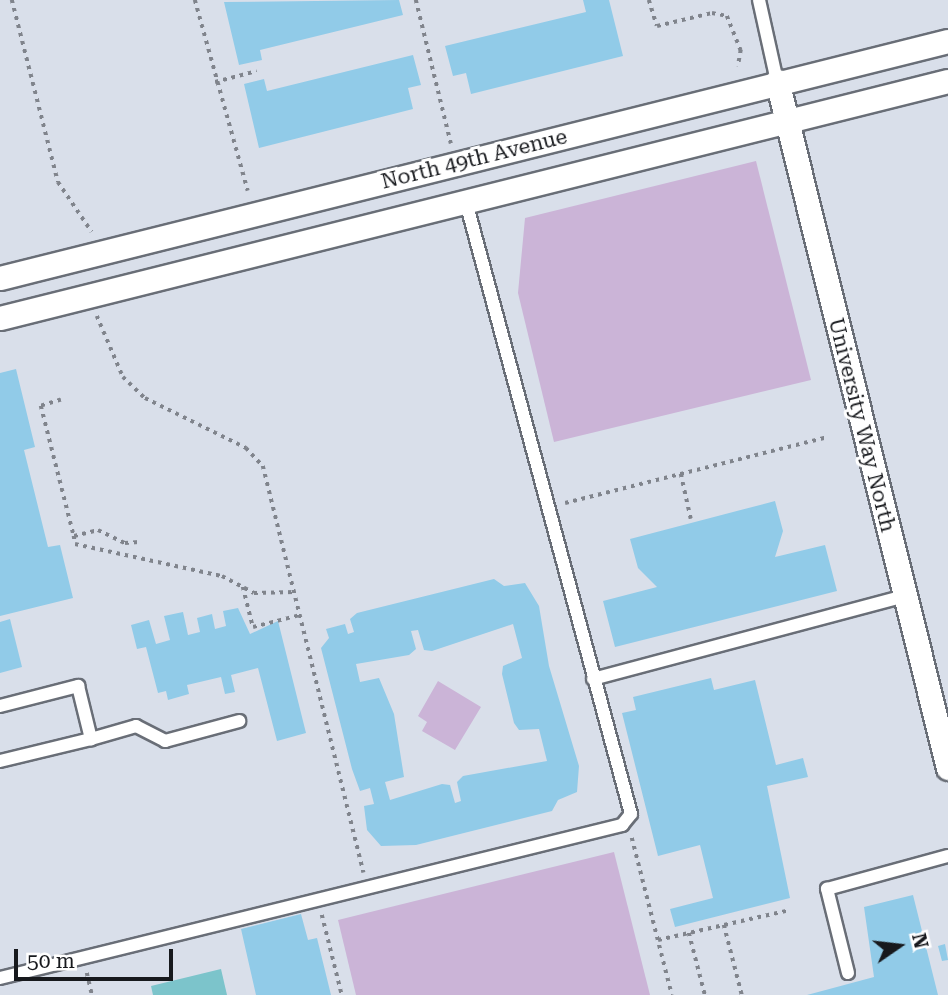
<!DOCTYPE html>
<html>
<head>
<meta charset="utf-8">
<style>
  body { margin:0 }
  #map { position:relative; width:948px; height:995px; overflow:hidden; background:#d9dfea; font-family:"Roboto Serif",serif }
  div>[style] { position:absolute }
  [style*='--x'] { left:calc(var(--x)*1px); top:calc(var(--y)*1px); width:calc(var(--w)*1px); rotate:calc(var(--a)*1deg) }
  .green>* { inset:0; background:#cbb4d7 }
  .water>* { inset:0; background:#7cc4cb }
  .building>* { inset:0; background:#91cbe8 }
  .path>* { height:3.5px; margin-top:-1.75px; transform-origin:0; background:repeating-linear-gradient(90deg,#80848c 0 3.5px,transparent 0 8.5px) }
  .roads { filter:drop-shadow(2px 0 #696e77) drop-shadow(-2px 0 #696e77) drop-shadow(0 2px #696e77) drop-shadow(0 -2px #696e77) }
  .service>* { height:12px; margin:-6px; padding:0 6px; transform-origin:6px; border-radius:6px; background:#fff }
  .minor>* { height:23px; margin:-11.5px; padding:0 11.5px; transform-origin:11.5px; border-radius:11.5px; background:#fff }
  span { translate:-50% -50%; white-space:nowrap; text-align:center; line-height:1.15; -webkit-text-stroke:6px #fff; paint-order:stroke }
  .street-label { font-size:21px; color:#17191d }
  .north { position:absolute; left:864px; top:911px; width:70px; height:70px; -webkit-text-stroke:5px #fff; paint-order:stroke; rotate:76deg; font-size:19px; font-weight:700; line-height:28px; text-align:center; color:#17191d }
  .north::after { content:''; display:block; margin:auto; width:24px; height:32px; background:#17191d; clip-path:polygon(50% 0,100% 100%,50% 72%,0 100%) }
  .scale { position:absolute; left:14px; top:949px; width:159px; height:32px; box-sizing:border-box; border:4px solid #17191d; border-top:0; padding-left:9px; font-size:21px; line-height:24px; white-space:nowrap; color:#17191d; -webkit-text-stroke:5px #fff; paint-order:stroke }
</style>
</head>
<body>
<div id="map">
  <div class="green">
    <div style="clip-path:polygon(756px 161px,811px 380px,554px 442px,518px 293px,525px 218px)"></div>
    <div style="clip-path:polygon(438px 681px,481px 707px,455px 750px,422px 731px,427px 722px,418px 716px)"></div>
    <div style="clip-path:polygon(614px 852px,650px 995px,356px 995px,338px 920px)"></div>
  </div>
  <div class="water">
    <div style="clip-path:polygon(221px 969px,227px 995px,153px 995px,151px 986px)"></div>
  </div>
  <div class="building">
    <div style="clip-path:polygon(399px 0,403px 15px,260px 50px,262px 60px,239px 65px,224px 2px)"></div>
    <div style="clip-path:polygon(583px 0,609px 0,623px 56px,471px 94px,466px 73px,453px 76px,445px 46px,586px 12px)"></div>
    <div style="clip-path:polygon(413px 55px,421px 85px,408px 88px,413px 109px,259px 148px,244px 84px,264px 79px,267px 91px)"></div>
    <div style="clip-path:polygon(16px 369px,35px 447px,24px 450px,48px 547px,60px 545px,73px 598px,0 616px,0 373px)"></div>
    <div style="clip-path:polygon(775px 501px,783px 531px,775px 557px,825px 545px,837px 591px,615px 647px,603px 601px,657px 587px,638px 568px,630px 539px)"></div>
    <div style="clip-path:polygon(evenodd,494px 579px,504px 586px,525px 583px,539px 606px,549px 666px,579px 766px,577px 792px,558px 800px,552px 811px,416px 845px,381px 846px,367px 830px,364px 806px,374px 804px,370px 788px,360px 791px,352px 769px,321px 648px,329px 638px,326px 629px,345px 624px,348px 634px,354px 632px,350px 619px,357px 613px,494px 579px,513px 624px,522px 658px,503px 666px,502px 674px,514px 723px,519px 730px,539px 729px,547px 761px,463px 776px,457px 782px,461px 801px,455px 803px,450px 785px,442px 784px,390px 800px,385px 782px,404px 777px,394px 714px,379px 678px,360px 682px,356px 664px,409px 655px,416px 649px,411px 631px,418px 630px,424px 650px,432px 651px,513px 624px)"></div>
    <div style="clip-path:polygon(238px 608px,250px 634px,278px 621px,306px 733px,277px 741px,258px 668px,231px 675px,235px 692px,225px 694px,221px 677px,187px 685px,189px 694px,168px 700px,166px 691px,158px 693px,146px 647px,137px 649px,131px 625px,149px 620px,156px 644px,170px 640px,164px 616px,183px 612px,188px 635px,200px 632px,197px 618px,212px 614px,215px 629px,226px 626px,223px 611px)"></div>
    <div style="clip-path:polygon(10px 619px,22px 667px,0 673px,0 622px)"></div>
    <div style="clip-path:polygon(711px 678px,714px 690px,755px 680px,776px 765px,803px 758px,808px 777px,767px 786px,790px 898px,675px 927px,670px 909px,713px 898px,700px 845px,658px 856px,622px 713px,636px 710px,633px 697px)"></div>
    <div style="clip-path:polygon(913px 895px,938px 995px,807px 995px,874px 977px,864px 907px)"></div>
    <div style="clip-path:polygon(301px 914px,308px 940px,317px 938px,331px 995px,256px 995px,241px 929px)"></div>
    <div style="clip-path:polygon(945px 944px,948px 960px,942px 961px,938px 946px)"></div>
  </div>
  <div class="path">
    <div style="--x:12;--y:0;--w:188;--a:75.8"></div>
    <div style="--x:58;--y:182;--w:60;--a:55.8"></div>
    <div style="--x:195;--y:0;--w:198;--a:74.5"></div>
    <div style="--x:416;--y:0;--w:148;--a:76.3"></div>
    <div style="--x:649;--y:0;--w:27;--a:73"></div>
    <div style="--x:657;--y:26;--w:57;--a:-13.3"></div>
    <div style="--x:712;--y:13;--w:15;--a:11"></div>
    <div style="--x:727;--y:16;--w:37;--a:68"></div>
    <div style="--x:741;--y:50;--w:17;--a:100"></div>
    <div style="--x:215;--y:82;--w:43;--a:-14.7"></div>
    <div style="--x:97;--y:316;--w:66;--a:66.9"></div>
    <div style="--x:123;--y:377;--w:30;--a:44"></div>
    <div style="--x:145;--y:398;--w:113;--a:26.3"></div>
    <div style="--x:246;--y:448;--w:25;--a:47"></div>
    <div style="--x:263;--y:466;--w:419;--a:76.1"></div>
    <div style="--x:61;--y:400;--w:21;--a:163"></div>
    <div style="--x:41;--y:406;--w:134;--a:75.8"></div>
    <div style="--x:74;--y:536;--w:25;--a:-14"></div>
    <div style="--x:98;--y:530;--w:30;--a:26"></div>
    <div style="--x:125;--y:543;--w:14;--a:-4"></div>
    <div style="--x:681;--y:474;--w:46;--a:77.5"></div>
    <div style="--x:565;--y:503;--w:271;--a:-14.1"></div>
    <div style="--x:74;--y:536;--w:8;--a:83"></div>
    <div style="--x:75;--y:544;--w:150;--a:12.3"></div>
    <div style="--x:222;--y:576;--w:36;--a:28"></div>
    <div style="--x:254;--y:593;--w:41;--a:-1.4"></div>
    <div style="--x:243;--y:587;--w:41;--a:76"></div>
    <div style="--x:253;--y:627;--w:49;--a:-14.3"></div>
    <div style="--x:632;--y:838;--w:162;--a:75.7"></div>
    <div style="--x:322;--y:915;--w:82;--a:76"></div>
    <div style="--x:724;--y:925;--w:72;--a:75.6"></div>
    <div style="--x:689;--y:933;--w:64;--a:75.5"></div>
    <div style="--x:658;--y:940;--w:135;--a:-12.8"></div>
    <div style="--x:87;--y:973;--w:23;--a:77"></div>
  </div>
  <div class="roads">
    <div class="service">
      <div style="--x:759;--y:0;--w:83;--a:77.5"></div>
      <div style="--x:593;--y:679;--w:323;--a:-14.9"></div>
      <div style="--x:0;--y:706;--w:81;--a:-14.4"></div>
      <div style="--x:78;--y:686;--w:55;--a:76.2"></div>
      <div style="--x:91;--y:739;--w:47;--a:-16.1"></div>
      <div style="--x:136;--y:726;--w:33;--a:27"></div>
      <div style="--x:165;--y:741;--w:77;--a:-15.1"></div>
      <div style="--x:0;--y:761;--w:94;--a:-13.6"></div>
      <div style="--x:848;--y:973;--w:87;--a:-104"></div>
      <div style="--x:827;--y:889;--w:125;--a:-15.3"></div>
      <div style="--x:0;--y:978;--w:641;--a:-13.82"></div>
      <div style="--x:622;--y:825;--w:14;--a:-51"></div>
      <div style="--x:631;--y:814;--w:634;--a:-105.09"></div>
    </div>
    <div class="minor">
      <div style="--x:777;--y:81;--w:708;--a:76.02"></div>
      <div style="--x:0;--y:278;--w:977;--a:-14.04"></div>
      <div style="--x:0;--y:318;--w:977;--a:-14.04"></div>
    </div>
  </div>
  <div class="street-label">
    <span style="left:474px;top:159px;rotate:-14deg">North 49th Avenue</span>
    <span style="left:862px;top:425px;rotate:76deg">University Way North</span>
  </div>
  <div class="north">N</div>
  <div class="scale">50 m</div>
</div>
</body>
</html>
